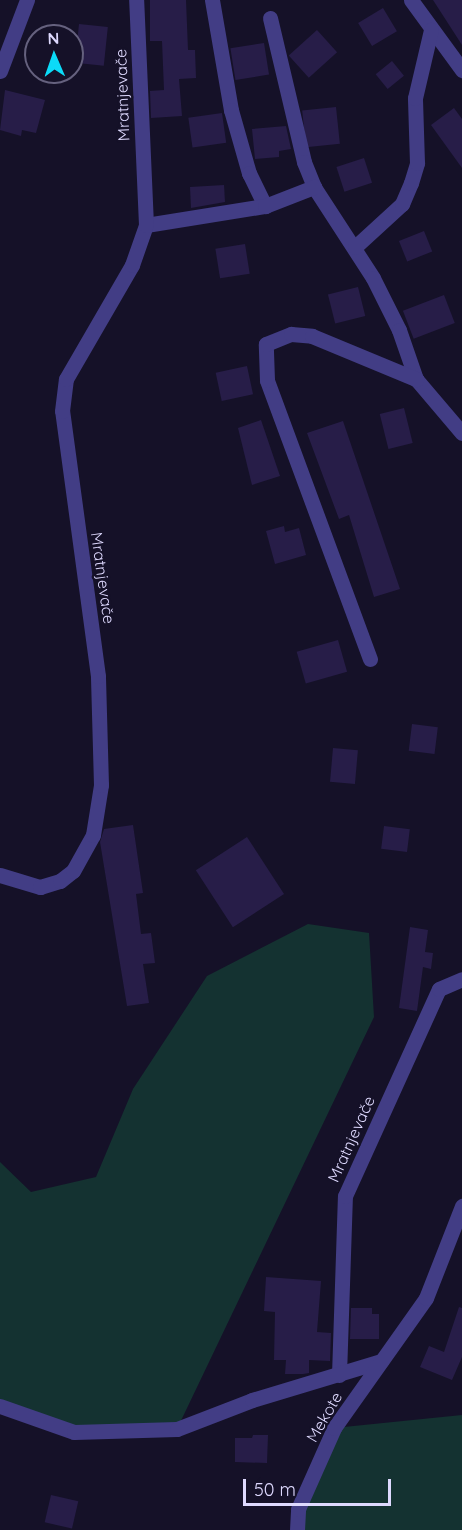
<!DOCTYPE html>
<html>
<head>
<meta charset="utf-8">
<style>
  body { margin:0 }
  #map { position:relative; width:462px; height:1530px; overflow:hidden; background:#151128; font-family:Quicksand,sans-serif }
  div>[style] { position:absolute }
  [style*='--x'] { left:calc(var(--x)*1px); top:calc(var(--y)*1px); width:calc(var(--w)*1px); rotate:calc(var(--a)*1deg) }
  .green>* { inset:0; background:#143231 }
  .building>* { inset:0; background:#271d48; transform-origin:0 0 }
  .street>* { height:15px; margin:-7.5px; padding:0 7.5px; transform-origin:7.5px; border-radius:7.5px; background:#423d85 }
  span { translate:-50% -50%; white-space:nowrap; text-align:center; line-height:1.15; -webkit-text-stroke:4.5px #151128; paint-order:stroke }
  .street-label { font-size:16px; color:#ded9fe }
  .north { position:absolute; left:24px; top:24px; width:60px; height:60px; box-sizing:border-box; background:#151128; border:2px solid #65617e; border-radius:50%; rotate:358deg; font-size:16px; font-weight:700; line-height:24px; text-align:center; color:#ded9fe }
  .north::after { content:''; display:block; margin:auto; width:21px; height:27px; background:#0bdbf8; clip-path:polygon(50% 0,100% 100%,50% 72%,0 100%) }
  .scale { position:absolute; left:243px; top:1479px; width:148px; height:27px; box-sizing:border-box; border:3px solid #ded9fe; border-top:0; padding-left:8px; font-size:18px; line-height:21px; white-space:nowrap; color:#ded9fe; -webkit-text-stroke:4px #151128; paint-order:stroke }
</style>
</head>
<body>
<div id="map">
  <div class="green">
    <div style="clip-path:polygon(308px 924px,369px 933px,374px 1017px,177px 1429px,74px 1432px,0 1406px,0 1162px,31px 1192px,96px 1177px,133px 1089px,207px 976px)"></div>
    <div style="clip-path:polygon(462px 1415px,462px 1530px,297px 1530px,334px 1428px)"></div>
  </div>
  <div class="building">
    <div style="clip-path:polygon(150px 0,186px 0,188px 50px,195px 50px,196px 78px,179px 79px,182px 116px,151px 118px,150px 91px,164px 90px,162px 41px,150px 41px)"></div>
    <div style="clip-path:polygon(433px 0,462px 0,462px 45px)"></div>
    <div style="left:383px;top:8px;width:27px;height:29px;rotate:59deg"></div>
    <div style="left:79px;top:24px;width:29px;height:39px;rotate:6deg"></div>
    <div style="left:317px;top:30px;width:30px;height:38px;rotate:48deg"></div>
    <div style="left:264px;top:43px;width:32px;height:34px;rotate:81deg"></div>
    <div style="left:392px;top:61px;width:19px;height:21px;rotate:51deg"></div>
    <div style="clip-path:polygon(5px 90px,45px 100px,36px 133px,22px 130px,21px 136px,0 130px)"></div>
    <div style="left:336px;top:107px;width:37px;height:34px;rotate:84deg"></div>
    <div style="clip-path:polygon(454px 108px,462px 119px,462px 168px,431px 125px)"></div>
    <div style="left:222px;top:113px;width:30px;height:34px;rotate:82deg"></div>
    <div style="clip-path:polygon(286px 126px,291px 149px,279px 151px,279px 157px,255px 159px,252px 129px)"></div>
    <div style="left:364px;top:158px;width:26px;height:29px;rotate:72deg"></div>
    <div style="clip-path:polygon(224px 185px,225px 202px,191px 208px,190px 187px)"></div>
    <div style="left:424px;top:231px;width:22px;height:27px;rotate:68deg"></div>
    <div style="left:245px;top:244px;width:30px;height:30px;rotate:81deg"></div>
    <div style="left:358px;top:287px;width:30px;height:31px;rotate:76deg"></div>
    <div style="left:444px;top:295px;width:30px;height:44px;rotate:69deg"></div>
    <div style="left:247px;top:366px;width:29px;height:32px;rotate:78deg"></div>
    <div style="left:404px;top:408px;width:36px;height:25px;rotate:76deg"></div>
    <div style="clip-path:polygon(261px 420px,280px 476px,252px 485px,238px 428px)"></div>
    <div style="clip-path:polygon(343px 421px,400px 589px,374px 597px,349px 515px,339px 519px,307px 433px)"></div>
    <div style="clip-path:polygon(284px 526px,285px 532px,299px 528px,306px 555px,275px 564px,266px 531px)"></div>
    <div style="left:338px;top:640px;width:33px;height:43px;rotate:74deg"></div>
    <div style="left:412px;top:724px;width:26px;height:27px;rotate:7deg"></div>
    <div style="left:333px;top:748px;width:25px;height:34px;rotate:5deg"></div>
    <div style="clip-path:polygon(133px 825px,143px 893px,136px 894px,141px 934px,151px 933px,155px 963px,143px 964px,149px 1003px,127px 1006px,100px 842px,104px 829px)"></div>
    <div style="left:384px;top:826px;width:26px;height:23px;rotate:7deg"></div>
    <div style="left:247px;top:837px;width:68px;height:61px;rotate:57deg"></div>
    <div style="clip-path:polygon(410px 927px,428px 930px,425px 952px,433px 953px,431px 969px,423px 967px,417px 1011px,399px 1008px)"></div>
    <div style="clip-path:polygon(266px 1277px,321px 1281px,317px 1332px,331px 1333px,330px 1361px,309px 1360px,309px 1373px,303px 1374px,285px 1374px,286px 1360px,274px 1360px,275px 1312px,264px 1311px)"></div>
    <div style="clip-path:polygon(459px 1307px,462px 1308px,462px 1357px,452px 1380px,420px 1367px,429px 1346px,444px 1352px)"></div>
    <div style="clip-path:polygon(351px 1308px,372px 1308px,372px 1314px,379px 1314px,379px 1339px,350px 1339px)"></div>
    <div style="clip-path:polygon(253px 1435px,268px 1435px,267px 1463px,235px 1462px,235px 1438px,252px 1438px)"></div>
    <div style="left:51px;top:1495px;width:28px;height:28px;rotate:13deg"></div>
  </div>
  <div class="street">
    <div style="--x:212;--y:0;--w:112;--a:80.2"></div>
    <div style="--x:231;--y:110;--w:66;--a:74.1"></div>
    <div style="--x:249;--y:173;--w:37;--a:64"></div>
    <div style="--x:411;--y:0;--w:87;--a:53.9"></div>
    <div style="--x:270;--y:18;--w:148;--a:76.7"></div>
    <div style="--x:304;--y:162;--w:27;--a:68"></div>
    <div style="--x:314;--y:187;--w:108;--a:57"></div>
    <div style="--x:373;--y:278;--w:58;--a:63.4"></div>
    <div style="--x:399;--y:330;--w:52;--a:70.9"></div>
    <div style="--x:416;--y:379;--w:71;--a:49.6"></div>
    <div style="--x:0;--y:71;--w:76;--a:-69.2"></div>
    <div style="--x:146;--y:225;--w:121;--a:-9.1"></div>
    <div style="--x:265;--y:206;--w:53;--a:-21.2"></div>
    <div style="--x:355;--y:247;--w:64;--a:-42.5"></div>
    <div style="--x:402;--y:204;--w:23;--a:-67"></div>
    <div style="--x:411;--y:183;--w:21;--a:-73"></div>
    <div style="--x:417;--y:163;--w:65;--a:-91.8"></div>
    <div style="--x:415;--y:98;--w:70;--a:-76.8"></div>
    <div style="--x:370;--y:659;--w:297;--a:-110.3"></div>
    <div style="--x:267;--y:380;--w:36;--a:-92"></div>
    <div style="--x:266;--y:344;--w:27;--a:-22"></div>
    <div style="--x:291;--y:334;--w:21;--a:5"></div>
    <div style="--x:312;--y:336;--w:113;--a:22.5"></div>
    <div style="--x:0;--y:875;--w:42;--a:16.7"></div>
    <div style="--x:40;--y:887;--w:21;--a:-17"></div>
    <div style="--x:60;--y:881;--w:16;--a:-38"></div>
    <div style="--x:73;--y:871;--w:41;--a:-60.9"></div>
    <div style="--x:93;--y:835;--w:51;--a:-80.9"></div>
    <div style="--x:101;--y:785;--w:109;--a:-91.6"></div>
    <div style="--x:98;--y:676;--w:267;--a:-97.7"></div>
    <div style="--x:62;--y:411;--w:32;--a:-83"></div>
    <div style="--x:66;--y:379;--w:132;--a:-59.9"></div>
    <div style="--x:132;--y:265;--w:42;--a:-70.7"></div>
    <div style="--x:146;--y:225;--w:225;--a:-92.5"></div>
    <div style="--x:339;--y:1375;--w:179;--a:-88.1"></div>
    <div style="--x:345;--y:1196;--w:227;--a:-65.6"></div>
    <div style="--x:439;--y:989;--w:25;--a:-23"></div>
    <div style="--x:0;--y:1406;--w:78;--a:19.4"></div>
    <div style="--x:74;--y:1432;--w:103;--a:-1.7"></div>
    <div style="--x:177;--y:1429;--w:80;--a:-21.1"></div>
    <div style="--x:252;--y:1400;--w:135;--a:-16.8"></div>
    <div style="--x:297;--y:1530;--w:21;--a:-87"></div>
    <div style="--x:298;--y:1509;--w:89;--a:-66"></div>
    <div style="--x:334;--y:1428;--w:159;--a:-54.7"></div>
    <div style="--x:426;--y:1298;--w:99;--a:-68.6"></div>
  </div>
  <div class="street-label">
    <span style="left:122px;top:95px;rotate:-92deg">Mratnjevače</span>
    <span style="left:103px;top:578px;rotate:82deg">Mratnjevače</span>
    <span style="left:351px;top:1139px;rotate:-66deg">Mratnjevače</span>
    <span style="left:324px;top:1417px;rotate:-60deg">Mekote</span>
  </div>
  <div class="north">N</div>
  <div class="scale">50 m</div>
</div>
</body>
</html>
